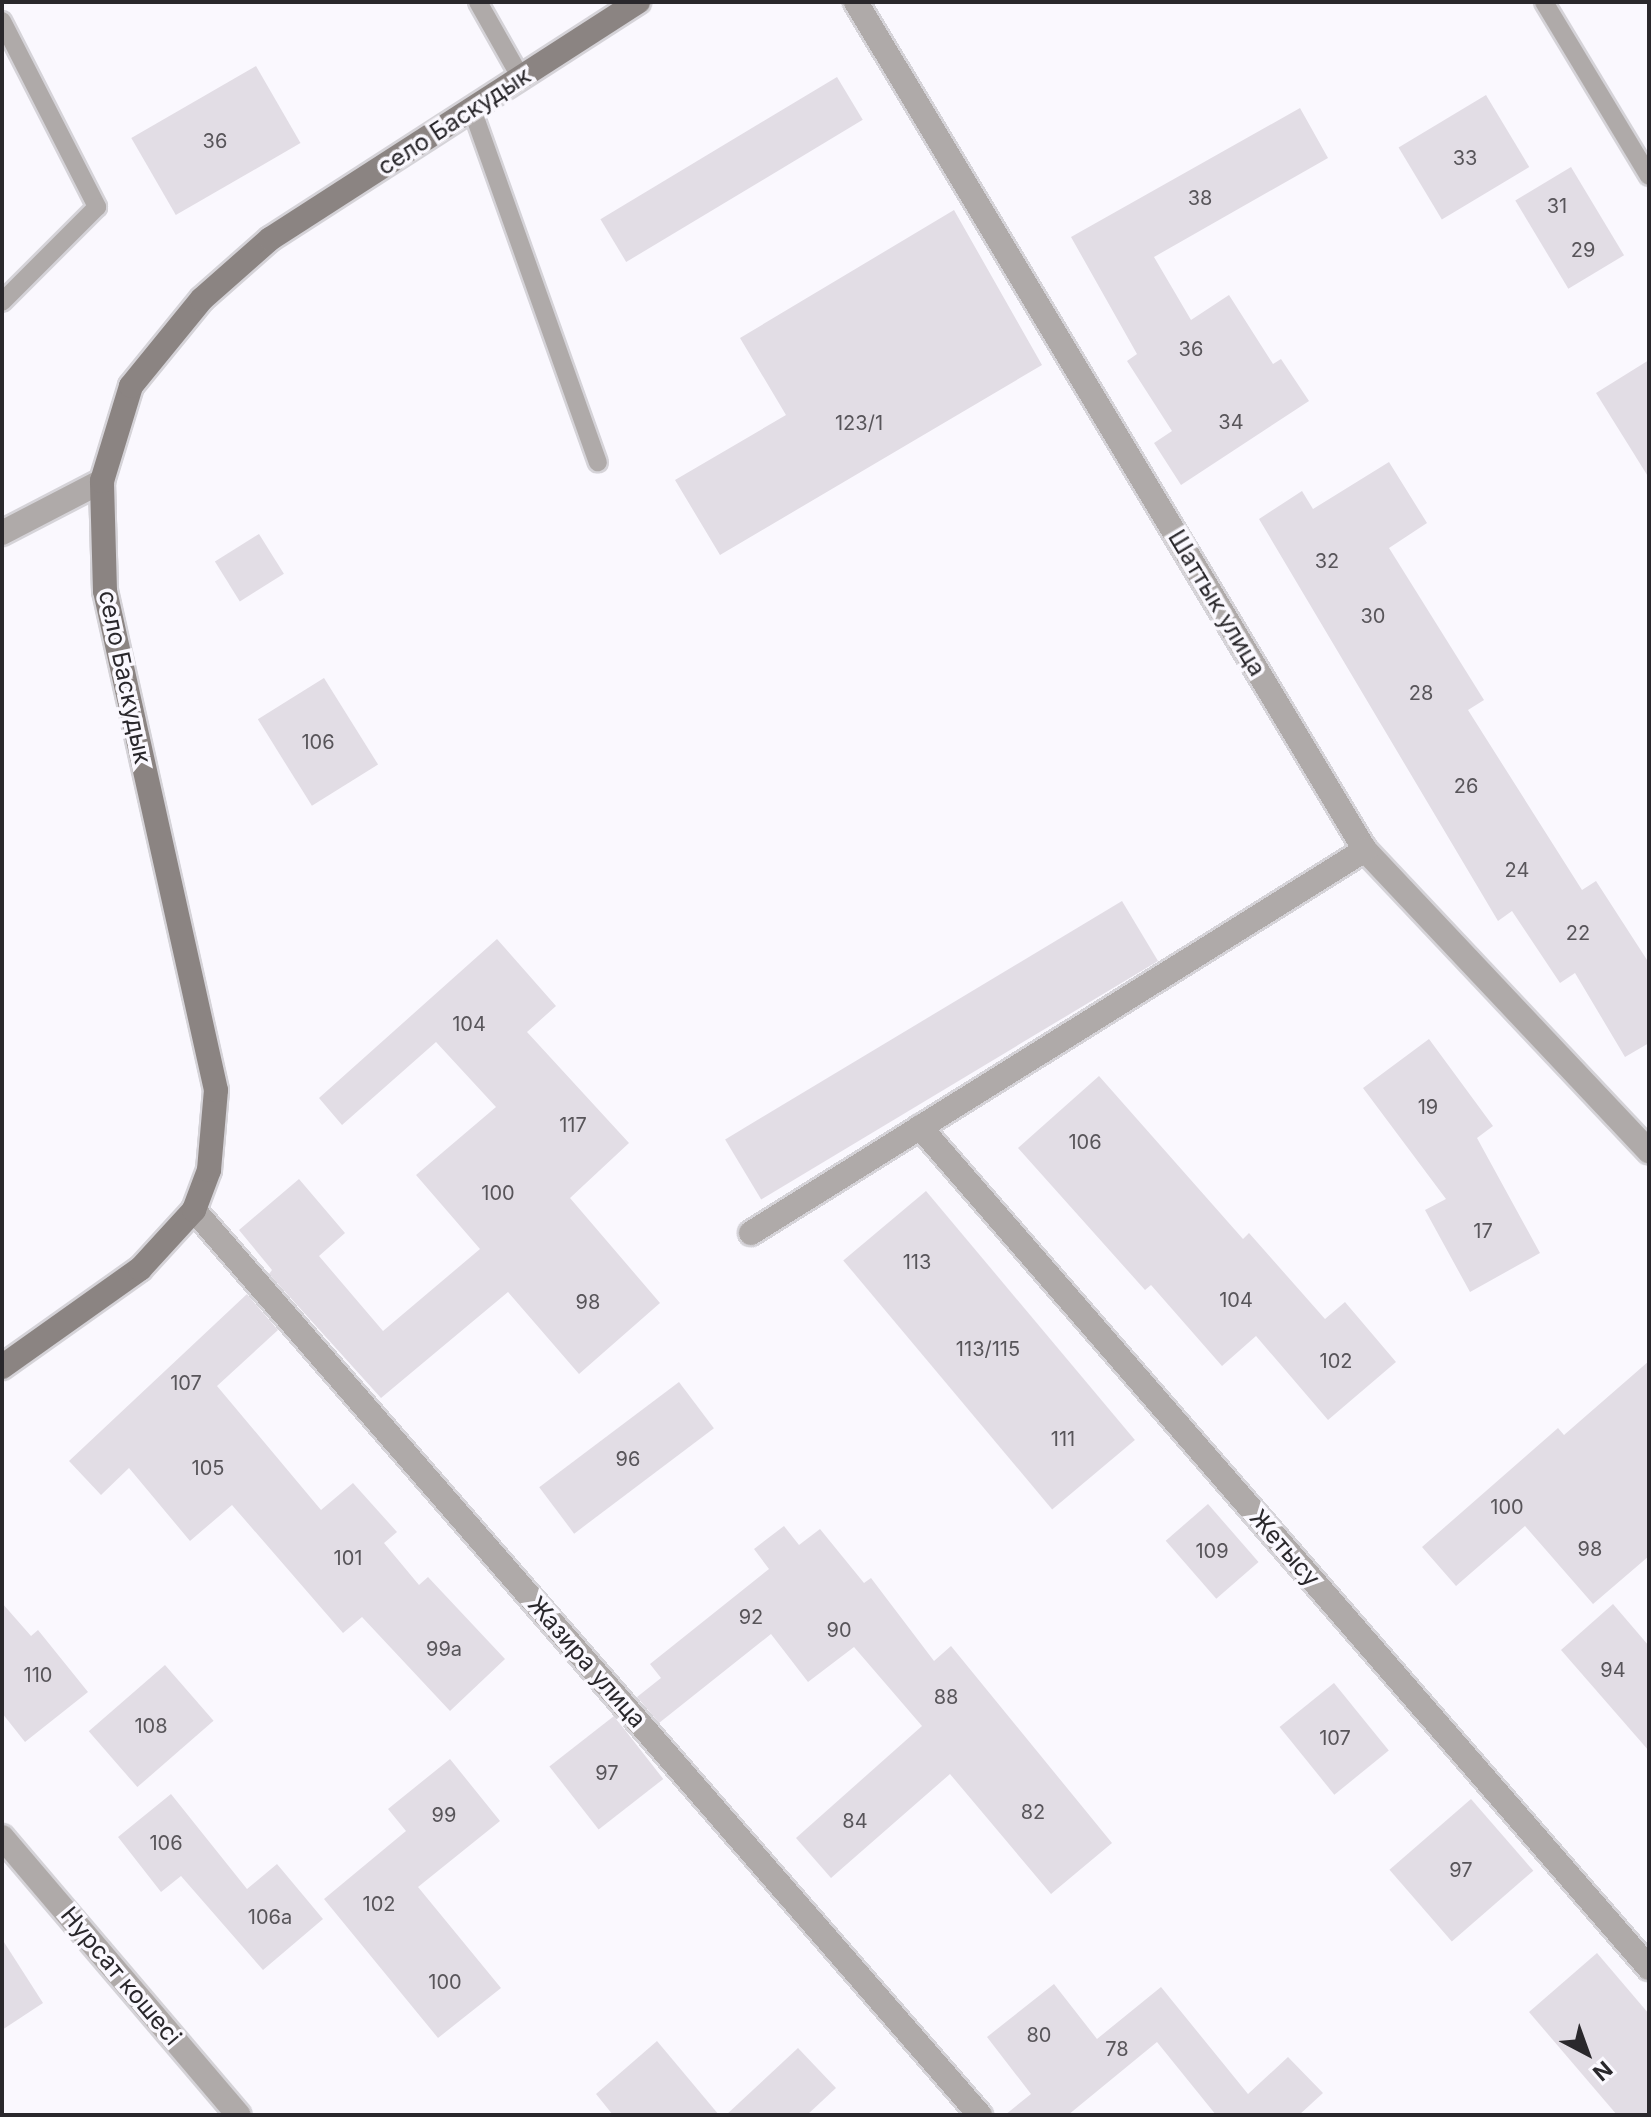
<!DOCTYPE html>
<html>
<head>
<meta charset="utf-8">
<style>
  body { margin:0 }
  #map { position:relative; width:1651px; height:2117px; overflow:hidden; background:#faf8fe; font-family:Inter,sans-serif }
  div>[style] { position:absolute }
  [style*='--x'] { left:calc(var(--x)*1px); top:calc(var(--y)*1px); width:calc(var(--w)*1px); rotate:calc(var(--a)*1deg) }
  .building>* { inset:0; background:#e2dde5; transform-origin:0 0 }
  .roads { filter:drop-shadow(2px 0 #d5d3d8) drop-shadow(-2px 0 #d5d3d8) drop-shadow(0 2px #d5d3d8) drop-shadow(0 -2px #d5d3d8) }
  .lane>* { height:18px; margin:-9px; padding:0 9px; transform-origin:9px; border-radius:9px; background:#afaaa9 }
  .street>* { height:24px; margin:-12px; padding:0 12px; transform-origin:12px; border-radius:12px; background:#afaaa9 }
  .secondary>* { height:24px; margin:-12px; padding:0 12px; transform-origin:12px; border-radius:12px; background:#8b8482 }
  span { translate:-50% -50%; white-space:nowrap; text-align:center; line-height:1.15; -webkit-text-stroke:7px #faf8fe; paint-order:stroke }
  .number-label { font-size:20px; color:#58555a }
  .number-label span { -webkit-text-stroke-width:0 }
  .street-label { font-size:24px; color:#2a282c }
  .frame { position:absolute; inset:0; border:4px solid #2a282c; pointer-events:none }
  .north { position:absolute; left:1547px; top:2013px; width:80px; height:80px; -webkit-text-stroke:6px #faf8fe; paint-order:stroke; rotate:139deg; font-size:22px; font-weight:700; line-height:32px; text-align:center; color:#2a282c }
  .north::after { content:''; display:block; margin:auto; width:28px; height:36px; background:#2a282c; clip-path:polygon(50% 0,100% 100%,50% 72%,0 100%) }
</style>
</head>
<body>
<div id="map">
  <div class="building">
    <div style="left:256px;top:66px;width:89px;height:144px;rotate:60deg"></div>
    <div style="left:837px;top:77px;width:50px;height:276px;rotate:59deg"></div>
    <div style="left:1486px;top:95px;width:84px;height:102px;rotate:59deg"></div>
    <div style="clip-path:polygon(1300px 108px,1328px 158px,1154px 257px,1191px 320px,1229px 295px,1273px 364px,1281px 359px,1309px 401px,1181px 485px,1154px 443px,1172px 431px,1127px 361px,1137px 354px,1071px 237px)"></div>
    <div style="left:1571px;top:167px;width:103px;height:65px;rotate:59deg"></div>
    <div style="clip-path:polygon(954px 210px,1042px 365px,720px 555px,675px 480px,786px 415px,740px 338px)"></div>
    <div style="clip-path:polygon(1649px 360px,1649px 478px,1596px 393px)"></div>
    <div style="clip-path:polygon(1389px 462px,1427px 523px,1389px 548px,1484px 700px,1468px 710px,1582px 890px,1596px 881px,1649px 963px,1649px 1043px,1625px 1057px,1575px 973px,1560px 983px,1512px 911px,1498px 921px,1259px 519px,1302px 491px,1313px 509px)"></div>
    <div style="left:259px;top:534px;width:47px;height:52px;rotate:58deg"></div>
    <div style="left:324px;top:678px;width:102px;height:78px;rotate:58deg"></div>
    <div style="left:1122px;top:901px;width:70px;height:463px;rotate:59deg"></div>
    <div style="clip-path:polygon(497px 939px,556px 1006px,527px 1032px,629px 1143px,570px 1198px,660px 1303px,579px 1374px,508px 1292px,381px 1398px,269px 1274px,272px 1270px,239px 1230px,299px 1179px,345px 1233px,319px 1256px,383px 1331px,480px 1249px,416px 1175px,496px 1107px,436px 1042px,342px 1125px,319px 1098px)"></div>
    <div style="clip-path:polygon(1429px 1039px,1493px 1126px,1477px 1138px,1540px 1253px,1470px 1292px,1425px 1210px,1446px 1199px,1363px 1088px)"></div>
    <div style="clip-path:polygon(1099px 1076px,1243px 1239px,1249px 1233px,1325px 1319px,1345px 1302px,1396px 1362px,1328px 1420px,1256px 1336px,1222px 1366px,1151px 1285px,1145px 1290px,1018px 1148px)"></div>
    <div style="left:926px;top:1191px;width:325px;height:108px;rotate:50deg"></div>
    <div style="clip-path:polygon(247px 1294px,278px 1330px,217px 1386px,321px 1510px,353px 1483px,397px 1532px,384px 1543px,419px 1585px,428px 1577px,505px 1659px,450px 1711px,362px 1617px,343px 1633px,232px 1505px,190px 1541px,129px 1468px,101px 1495px,69px 1461px)"></div>
    <div style="clip-path:polygon(1649px 1361px,1649px 1556px,1593px 1604px,1525px 1526px,1456px 1586px,1422px 1547px,1558px 1428px,1564px 1435px)"></div>
    <div style="left:679px;top:1382px;width:58px;height:175px;rotate:53deg"></div>
    <div style="left:1208px;top:1504px;width:77px;height:56px;rotate:49deg"></div>
    <div style="clip-path:polygon(784px 1526px,799px 1545px,820px 1529px,864px 1583px,871px 1578px,934px 1661px,951px 1646px,1112px 1843px,1051px 1894px,950px 1774px,831px 1878px,796px 1838px,922px 1726px,854px 1647px,808px 1682px,771px 1634px,659px 1723px,637px 1697px,661px 1678px,650px 1664px,769px 1569px,754px 1549px)"></div>
    <div style="clip-path:polygon(2px 1603px,31px 1636px,38px 1630px,88px 1692px,25px 1742px,2px 1713px)"></div>
    <div style="clip-path:polygon(1613px 1604px,1649px 1646px,1649px 1751px,1561px 1650px)"></div>
    <div style="left:165px;top:1665px;width:74px;height:101px;rotate:49deg"></div>
    <div style="left:1334px;top:1683px;width:87px;height:70px;rotate:51deg"></div>
    <div style="left:614px;top:1716px;width:80px;height:82px;rotate:52deg"></div>
    <div style="clip-path:polygon(450px 1759px,500px 1821px,418px 1887px,501px 1988px,438px 2038px,324px 1899px,406px 1831px,388px 1809px)"></div>
    <div style="clip-path:polygon(171px 1794px,247px 1889px,277px 1864px,323px 1919px,263px 1970px,181px 1876px,161px 1892px,118px 1837px)"></div>
    <div style="left:1471px;top:1799px;width:95px;height:108px;rotate:49deg"></div>
    <div style="clip-path:polygon(2px 1939px,43px 2003px,2px 2030px)"></div>
    <div style="clip-path:polygon(1597px 1953px,1649px 2014px,1649px 2115px,1617px 2115px,1529px 2012px)"></div>
    <div style="clip-path:polygon(1054px 1984px,1097px 2039px,1161px 1987px,1248px 2094px,1288px 2057px,1323px 2093px,1299px 2115px,1216px 2115px,1157px 2042px,1068px 2115px,1005px 2115px,1031px 2094px,987px 2037px)"></div>
    <div style="clip-path:polygon(657px 2041px,719px 2115px,613px 2115px,596px 2094px)"></div>
    <div style="clip-path:polygon(798px 2048px,836px 2088px,807px 2115px,726px 2115px)"></div>
  </div>
  <div class="roads">
    <div class="lane">
      <div style="--x:478;--y:2;--w:87;--a:60.5"></div>
      <div style="--x:1544;--y:2;--w:203;--a:58.9"></div>
      <div style="--x:2;--y:21;--w:209;--a:62.9"></div>
      <div style="--x:97;--y:207;--w:134;--a:135"></div>
      <div style="--x:472;--y:109;--w:375;--a:70.4"></div>
    </div>
    <div class="street">
      <div style="--x:856;--y:2;--w:989;--a:59.03"></div>
      <div style="--x:1365;--y:850;--w:414;--a:46.7"></div>
      <div style="--x:2;--y:533;--w:113;--a:-27.5"></div>
      <div style="--x:920;--y:1127;--w:1113;--a:49.08"></div>
      <div style="--x:194;--y:1210;--w:1199;--a:49.03"></div>
      <div style="--x:751;--y:1233;--w:724;--a:-31.96"></div>
      <div style="--x:2;--y:1837;--w:365;--a:49.6"></div>
    </div>
    <div class="secondary">
      <div style="--x:2;--y:1367;--w:169;--a:-35.4"></div>
      <div style="--x:140;--y:1269;--w:80;--a:-47.5"></div>
      <div style="--x:194;--y:1210;--w:43;--a:-69.4"></div>
      <div style="--x:209;--y:1170;--w:80;--a:-85"></div>
      <div style="--x:216;--y:1090;--w:511;--a:-102.54"></div>
      <div style="--x:105;--y:591;--w:110;--a:-91.6"></div>
      <div style="--x:102;--y:481;--w:99;--a:-73"></div>
      <div style="--x:131;--y:386;--w:112;--a:-50.8"></div>
      <div style="--x:202;--y:299;--w:91;--a:-41.4"></div>
      <div style="--x:270;--y:239;--w:438;--a:-32.8"></div>
    </div>
  </div>
  <div class="number-label">
    <span style="left:215px;top:141px">36</span>
    <span style="left:1465px;top:158px">33</span>
    <span style="left:1200px;top:198px">38</span>
    <span style="left:1557px;top:206px">31</span>
    <span style="left:1583px;top:250px">29</span>
    <span style="left:1191px;top:349px">36</span>
    <span style="left:1231px;top:422px">34</span>
    <span style="left:859px;top:423px">123/1</span>
    <span style="left:1327px;top:561px">32</span>
    <span style="left:1373px;top:616px">30</span>
    <span style="left:1421px;top:693px">28</span>
    <span style="left:318px;top:742px">106</span>
    <span style="left:1466px;top:786px">26</span>
    <span style="left:1517px;top:870px">24</span>
    <span style="left:1578px;top:933px">22</span>
    <span style="left:469px;top:1024px">104</span>
    <span style="left:1428px;top:1107px">19</span>
    <span style="left:573px;top:1125px">117</span>
    <span style="left:1085px;top:1142px">106</span>
    <span style="left:498px;top:1193px">100</span>
    <span style="left:1483px;top:1231px">17</span>
    <span style="left:917px;top:1262px">113</span>
    <span style="left:1236px;top:1300px">104</span>
    <span style="left:588px;top:1302px">98</span>
    <span style="left:988px;top:1349px">113/115</span>
    <span style="left:1336px;top:1361px">102</span>
    <span style="left:186px;top:1383px">107</span>
    <span style="left:1063px;top:1439px">111</span>
    <span style="left:628px;top:1459px">96</span>
    <span style="left:208px;top:1468px">105</span>
    <span style="left:1507px;top:1507px">100</span>
    <span style="left:1590px;top:1549px">98</span>
    <span style="left:1212px;top:1551px">109</span>
    <span style="left:348px;top:1558px">101</span>
    <span style="left:751px;top:1617px">92</span>
    <span style="left:839px;top:1630px">90</span>
    <span style="left:444px;top:1649px">99а</span>
    <span style="left:1613px;top:1670px">94</span>
    <span style="left:38px;top:1675px">110</span>
    <span style="left:946px;top:1697px">88</span>
    <span style="left:151px;top:1726px">108</span>
    <span style="left:1335px;top:1738px">107</span>
    <span style="left:607px;top:1773px">97</span>
    <span style="left:1033px;top:1812px">82</span>
    <span style="left:444px;top:1815px">99</span>
    <span style="left:855px;top:1821px">84</span>
    <span style="left:166px;top:1843px">106</span>
    <span style="left:1461px;top:1870px">97</span>
    <span style="left:379px;top:1904px">102</span>
    <span style="left:270px;top:1917px">106а</span>
    <span style="left:445px;top:1982px">100</span>
    <span style="left:1039px;top:2035px">80</span>
    <span style="left:1117px;top:2049px">78</span>
  </div>
  <div class="street-label">
    <span style="left:454px;top:121px;rotate:-33deg">село Баскудык</span>
    <span style="left:1217px;top:603px;rotate:59deg">Шаттык улица</span>
    <span style="left:125px;top:677px;rotate:78deg">село Баскудык</span>
    <span style="left:1285px;top:1548px;rotate:49deg">Жетысу</span>
    <span style="left:587px;top:1662px;rotate:49deg">Жазира улица</span>
    <span style="left:121px;top:1976px;rotate:50deg">Нурсат кошесi</span>
  </div>
  <div class="frame"></div>
  <div class="north">N</div>
</div>
</body>
</html>
